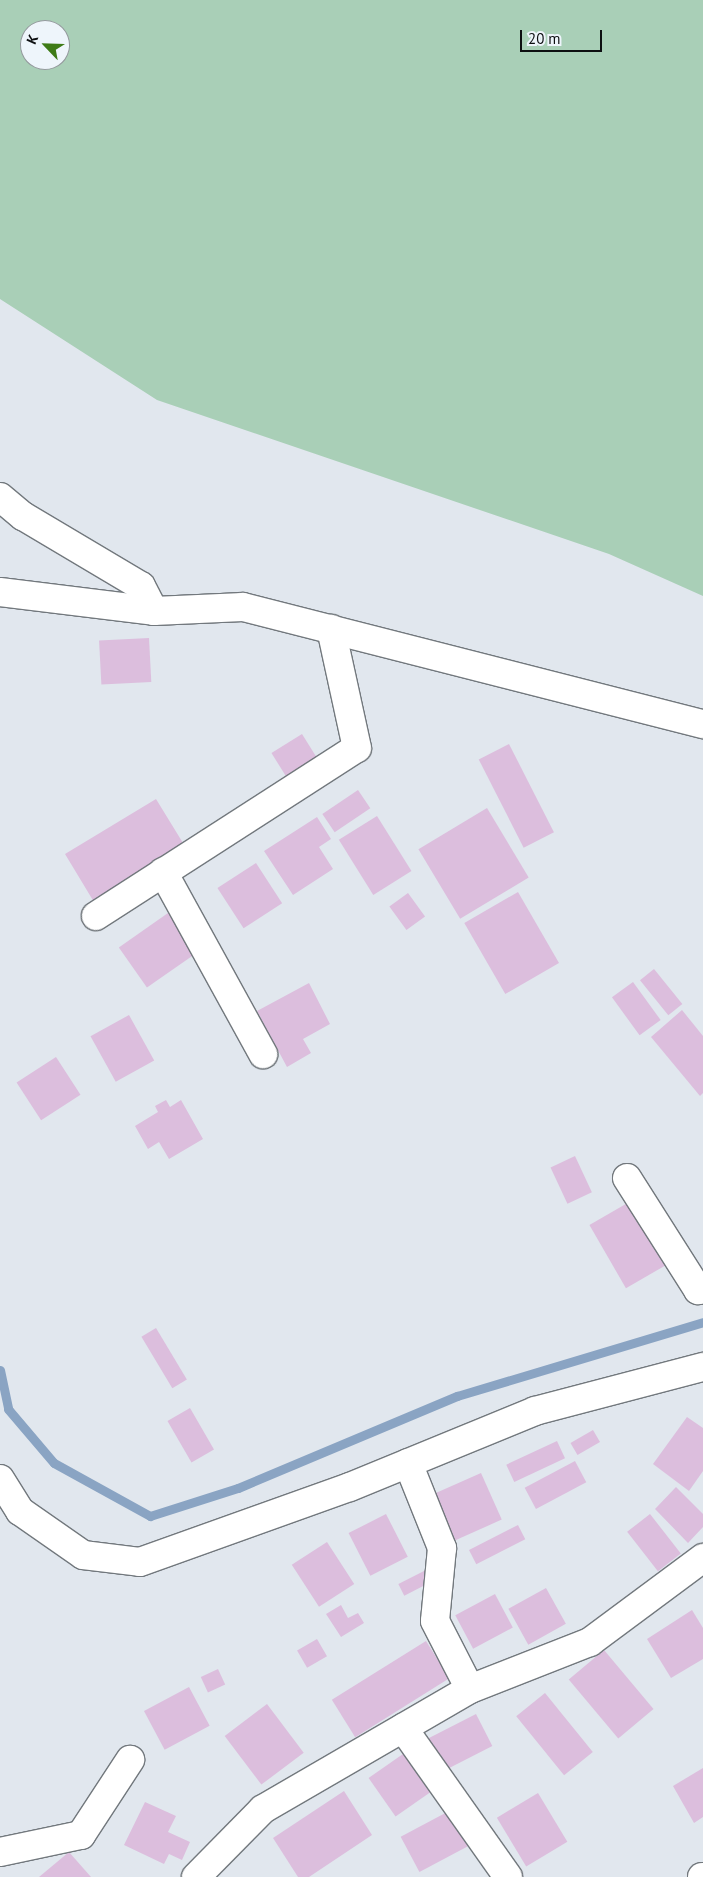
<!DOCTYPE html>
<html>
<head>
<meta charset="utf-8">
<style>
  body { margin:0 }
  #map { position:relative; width:703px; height:1877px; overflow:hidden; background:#e1e7ee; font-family:"PT Sans",sans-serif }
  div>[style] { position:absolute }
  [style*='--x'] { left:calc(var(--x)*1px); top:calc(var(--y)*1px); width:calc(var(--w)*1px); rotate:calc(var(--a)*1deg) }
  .green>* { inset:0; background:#a9cfb7 }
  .stream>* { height:9px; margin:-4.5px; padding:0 4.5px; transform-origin:4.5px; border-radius:4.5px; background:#8aa4c3 }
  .building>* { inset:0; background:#dcbedd; transform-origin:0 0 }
  .roads { filter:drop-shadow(1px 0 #72787d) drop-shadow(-1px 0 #72787d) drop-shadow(0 1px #72787d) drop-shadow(0 -1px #72787d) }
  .street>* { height:28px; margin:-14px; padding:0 14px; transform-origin:14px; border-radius:14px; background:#fff }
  span { translate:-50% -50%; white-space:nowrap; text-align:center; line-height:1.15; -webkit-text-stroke:5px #eef5fb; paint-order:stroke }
  .north { position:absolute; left:20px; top:20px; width:50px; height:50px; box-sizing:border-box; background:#eef5fb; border:1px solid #94999d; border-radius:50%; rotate:294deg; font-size:14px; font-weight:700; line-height:20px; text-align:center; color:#0d0f11 }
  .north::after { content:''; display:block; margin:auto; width:18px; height:22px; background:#3e7b17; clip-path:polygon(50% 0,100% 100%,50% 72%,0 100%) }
  .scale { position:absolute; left:520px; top:30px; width:82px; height:22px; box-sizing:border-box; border:2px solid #0d0f11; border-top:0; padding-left:6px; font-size:15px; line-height:18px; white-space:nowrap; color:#0d0f11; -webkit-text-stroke:4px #eef5fb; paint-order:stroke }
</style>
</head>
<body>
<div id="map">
  <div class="green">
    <div style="clip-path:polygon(evenodd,0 0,703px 0,703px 596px,609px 554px,157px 400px,0 299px,0 0,30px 30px,60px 30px,60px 60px,30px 60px,30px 30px)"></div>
  </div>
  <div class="stream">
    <div style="--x:0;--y:1370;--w:40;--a:78"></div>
    <div style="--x:8;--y:1409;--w:71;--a:49.6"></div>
    <div style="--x:54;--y:1463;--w:110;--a:28.9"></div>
    <div style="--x:150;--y:1516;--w:92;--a:-17.7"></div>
    <div style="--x:238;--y:1488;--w:238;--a:-22.8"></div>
    <div style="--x:457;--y:1396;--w:257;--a:-16.7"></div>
  </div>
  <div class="building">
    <div style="left:149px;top:638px;width:44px;height:50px;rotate:87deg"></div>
    <div style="left:302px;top:734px;width:36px;height:36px;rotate:58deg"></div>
    <div style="left:509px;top:744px;width:99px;height:34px;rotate:63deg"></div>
    <div style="left:358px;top:790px;width:22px;height:43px;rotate:56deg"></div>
    <div style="clip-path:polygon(156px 799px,183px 843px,134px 874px,136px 877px,94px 902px,65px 854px)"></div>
    <div style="left:487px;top:808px;width:81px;height:80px;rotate:59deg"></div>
    <div style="left:377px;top:816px;width:65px;height:45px;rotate:58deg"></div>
    <div style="clip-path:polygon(317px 817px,331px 839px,319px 847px,333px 869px,293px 895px,264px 851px)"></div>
    <div style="left:256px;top:863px;width:48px;height:46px;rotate:57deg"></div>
    <div style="left:518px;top:892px;width:82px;height:62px;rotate:60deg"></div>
    <div style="left:408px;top:893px;width:29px;height:23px;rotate:54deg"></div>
    <div style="left:168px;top:913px;width:49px;height:60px;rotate:55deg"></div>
    <div style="left:654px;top:969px;width:45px;height:18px;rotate:51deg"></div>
    <div style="left:633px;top:982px;width:47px;height:26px;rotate:54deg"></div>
    <div style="clip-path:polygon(309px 983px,330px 1024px,303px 1039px,311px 1053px,287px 1067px,257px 1011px)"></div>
    <div style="clip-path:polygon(682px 1010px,703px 1036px,703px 1093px,700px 1096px,651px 1037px)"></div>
    <div style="left:129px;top:1015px;width:52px;height:44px;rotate:61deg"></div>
    <div style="left:56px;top:1057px;width:45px;height:47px;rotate:57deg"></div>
    <div style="clip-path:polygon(166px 1100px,170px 1107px,181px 1100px,203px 1139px,169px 1159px,159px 1142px,148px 1149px,135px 1126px,158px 1112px,155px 1106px)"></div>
    <div style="left:575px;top:1156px;width:40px;height:27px;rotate:65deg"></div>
    <div style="left:631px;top:1201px;width:73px;height:48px;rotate:60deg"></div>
    <div style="left:156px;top:1328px;width:60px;height:17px;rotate:59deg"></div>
    <div style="left:190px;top:1408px;width:48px;height:26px;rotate:60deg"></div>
    <div style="clip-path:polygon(687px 1417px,703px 1428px,703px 1471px,689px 1491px,653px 1464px)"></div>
    <div style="left:593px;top:1430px;width:14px;height:26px;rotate:60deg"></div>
    <div style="left:557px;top:1441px;width:19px;height:56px;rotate:65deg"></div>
    <div style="left:575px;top:1461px;width:24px;height:57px;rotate:62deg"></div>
    <div style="left:481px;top:1473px;width:51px;height:55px;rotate:66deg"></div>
    <div style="clip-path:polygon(676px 1487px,703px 1514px,703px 1527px,688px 1543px,655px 1509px)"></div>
    <div style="left:386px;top:1514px;width:48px;height:42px;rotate:63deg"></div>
    <div style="left:650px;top:1514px;width:50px;height:29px;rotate:52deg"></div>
    <div style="left:518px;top:1525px;width:16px;height:55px;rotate:63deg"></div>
    <div style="left:327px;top:1542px;width:50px;height:42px;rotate:57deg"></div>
    <div style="left:426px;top:1570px;width:13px;height:31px;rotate:63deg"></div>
    <div style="left:546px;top:1588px;width:41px;height:43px;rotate:61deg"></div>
    <div style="left:495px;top:1594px;width:38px;height:45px;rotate:62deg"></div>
    <div style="clip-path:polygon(341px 1605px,348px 1618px,358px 1613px,364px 1623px,341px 1637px,326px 1614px)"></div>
    <div style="clip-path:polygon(692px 1610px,703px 1628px,703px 1659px,671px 1678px,647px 1639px)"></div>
    <div style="left:317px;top:1639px;width:20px;height:23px;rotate:60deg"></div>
    <div style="left:426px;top:1641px;width:44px;height:111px;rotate:58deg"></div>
    <div style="left:604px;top:1650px;width:77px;height:46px;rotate:50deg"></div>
    <div style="left:218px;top:1669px;width:17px;height:19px;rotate:65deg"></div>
    <div style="left:189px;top:1687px;width:44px;height:51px;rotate:62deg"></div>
    <div style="left:545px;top:1693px;width:76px;height:37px;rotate:51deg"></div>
    <div style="left:267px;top:1704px;width:61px;height:53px;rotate:53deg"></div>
    <div style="left:476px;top:1714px;width:36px;height:56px;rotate:63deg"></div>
    <div style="left:403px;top:1754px;width:47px;height:42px;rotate:55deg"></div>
    <div style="clip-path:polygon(703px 1768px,703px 1817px,694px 1823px,673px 1786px)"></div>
    <div style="clip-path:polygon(344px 1791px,372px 1835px,309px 1877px,298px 1877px,273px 1838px)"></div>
    <div style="left:538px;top:1793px;width:57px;height:48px;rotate:59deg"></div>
    <div style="clip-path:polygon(145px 1802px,176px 1816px,168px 1832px,190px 1842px,182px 1860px,169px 1854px,164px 1864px,124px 1845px)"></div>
    <div style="left:451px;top:1810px;width:40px;height:57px;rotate:62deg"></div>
    <div style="clip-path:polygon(69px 1852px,91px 1877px,39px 1877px)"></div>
  </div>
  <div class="roads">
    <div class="street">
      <div style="--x:0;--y:497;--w:30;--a:40"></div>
      <div style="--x:23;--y:516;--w:137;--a:30.7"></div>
      <div style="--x:141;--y:586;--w:28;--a:63"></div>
      <div style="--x:0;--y:592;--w:155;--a:7"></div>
      <div style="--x:154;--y:611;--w:89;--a:-2.6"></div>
      <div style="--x:243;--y:607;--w:475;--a:14.3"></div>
      <div style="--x:163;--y:872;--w:208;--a:61.2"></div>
      <div style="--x:96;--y:916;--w:310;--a:-32.8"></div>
      <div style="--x:357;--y:748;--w:122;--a:-102.3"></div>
      <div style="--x:627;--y:1178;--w:133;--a:57.6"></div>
      <div style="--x:698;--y:1290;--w:5;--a:-11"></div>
      <div style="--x:408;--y:1463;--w:92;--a:68.2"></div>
      <div style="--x:442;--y:1548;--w:73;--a:95.5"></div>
      <div style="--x:435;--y:1621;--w:76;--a:62.8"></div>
      <div style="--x:0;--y:1479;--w:38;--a:58"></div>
      <div style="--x:20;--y:1511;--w:77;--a:34.9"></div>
      <div style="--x:83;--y:1555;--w:57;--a:7"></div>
      <div style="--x:140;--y:1562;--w:223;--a:-19.7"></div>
      <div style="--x:350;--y:1487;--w:200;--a:-22.3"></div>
      <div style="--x:535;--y:1411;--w:174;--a:-14.7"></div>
      <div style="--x:403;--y:1728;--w:182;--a:54.8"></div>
      <div style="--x:0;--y:1852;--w:83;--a:-11.9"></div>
      <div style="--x:81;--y:1835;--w:90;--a:-56.8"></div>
      <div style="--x:196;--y:1877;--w:95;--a:-45.4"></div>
      <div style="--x:263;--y:1809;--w:239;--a:-30.1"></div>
      <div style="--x:470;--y:1689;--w:129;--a:-21.4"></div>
      <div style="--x:590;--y:1642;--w:141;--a:-36.6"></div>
      <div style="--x:702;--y:1877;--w:1;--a:0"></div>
    </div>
  </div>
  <div class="north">K</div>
  <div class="scale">20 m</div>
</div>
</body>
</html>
